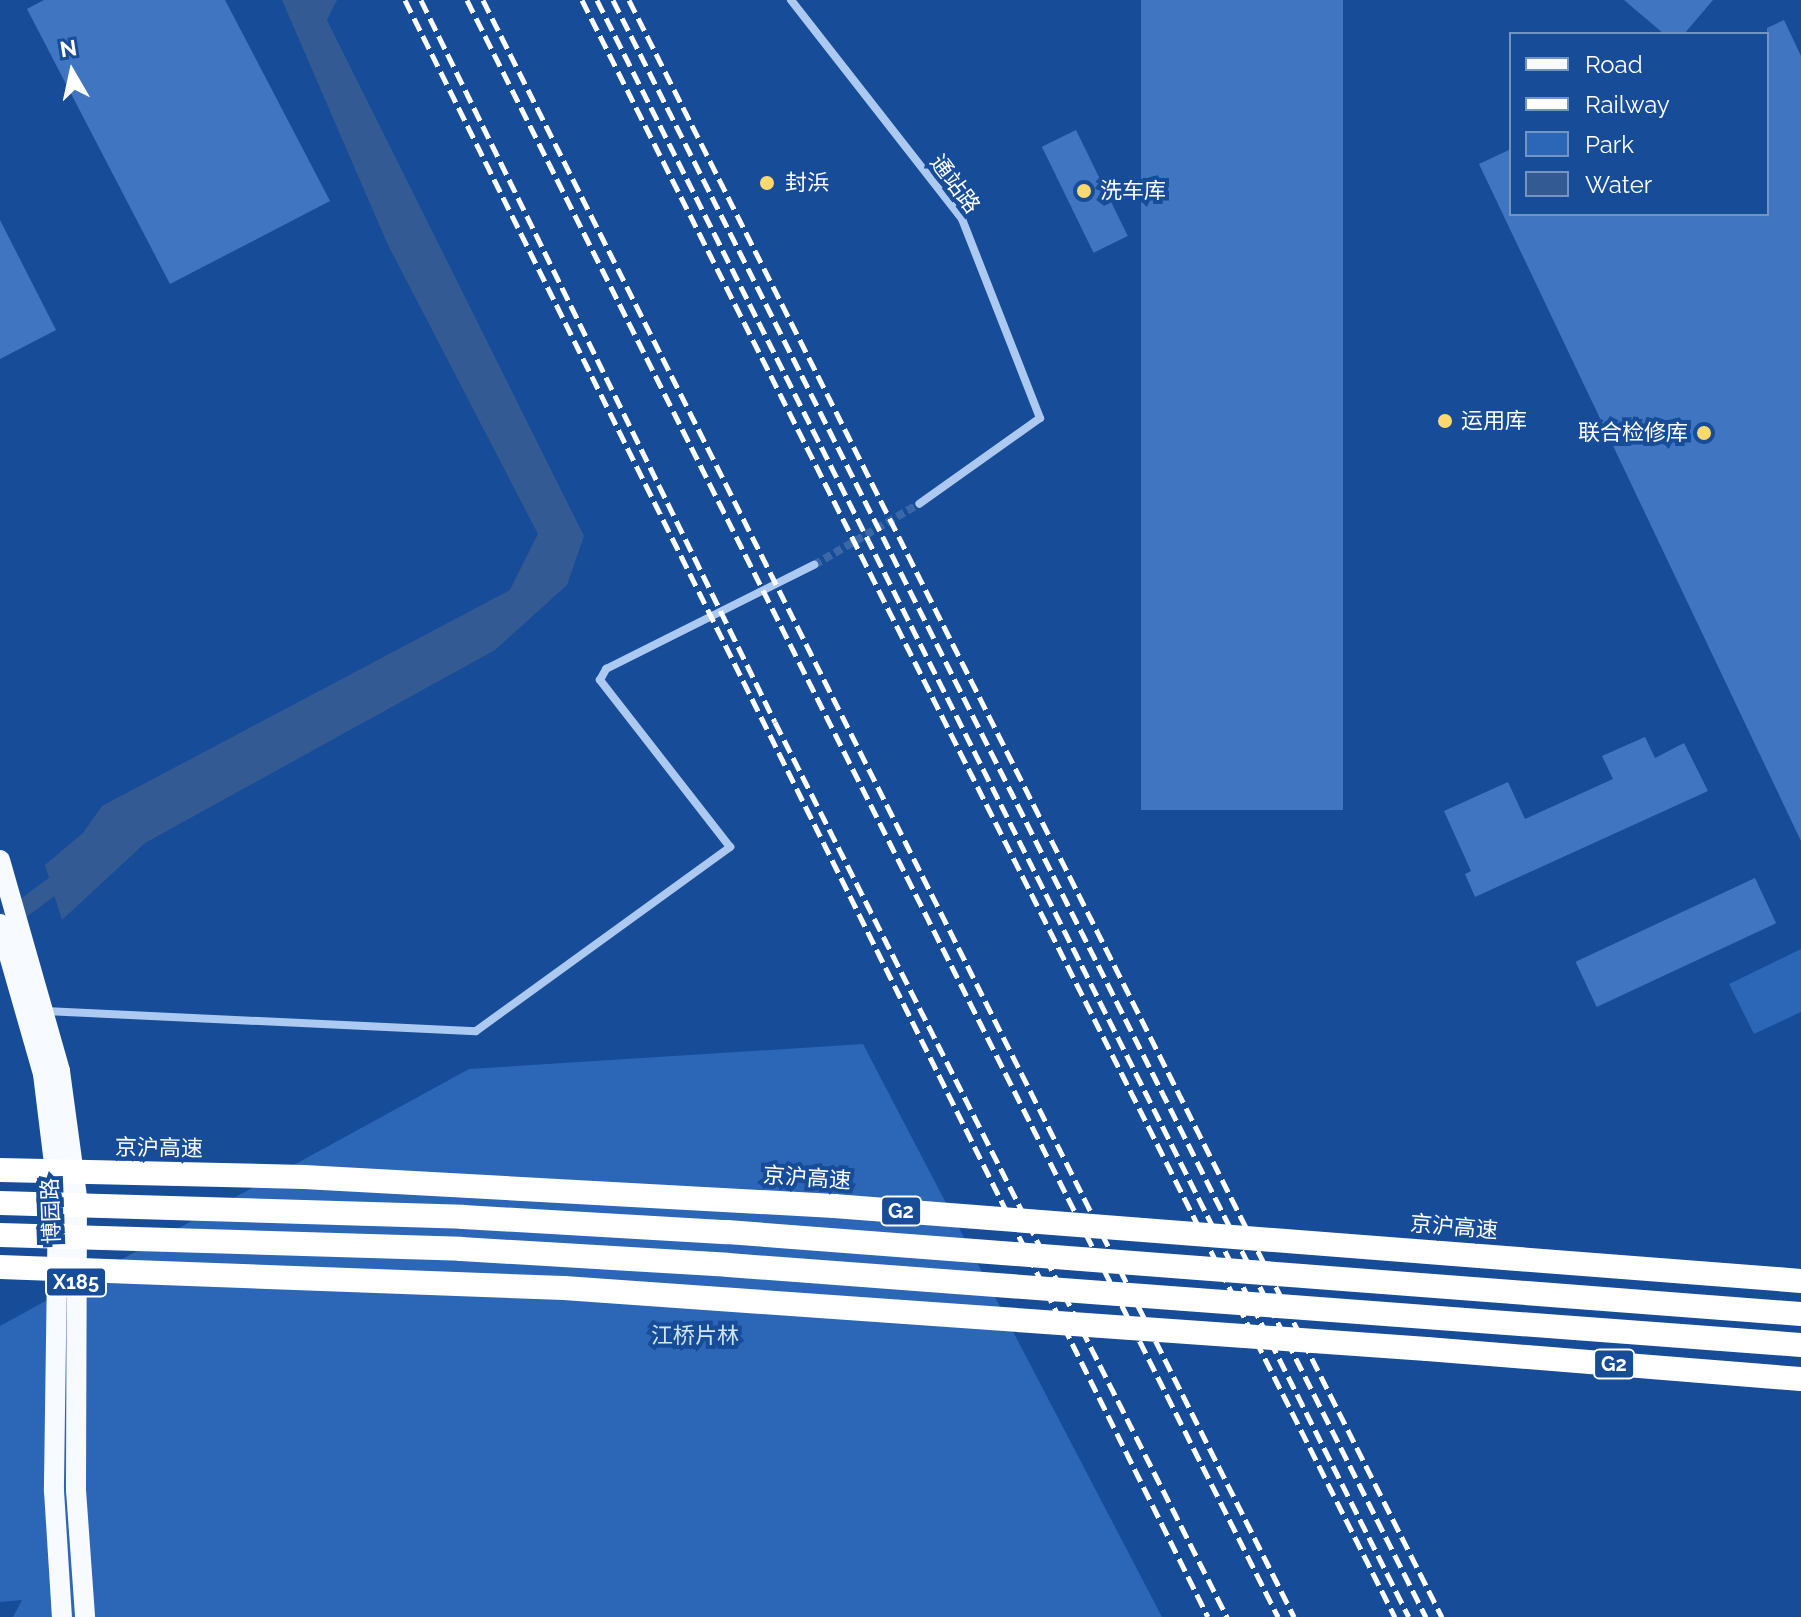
<!DOCTYPE html>
<html>
<head>
<meta charset="utf-8">
<style>
  body { margin:0 }
  #map { position:relative; width:1801px; height:1617px; overflow:hidden; background:#174c99; font-family:Raleway,"Noto Sans SC",sans-serif }
  div>[style] { position:absolute }
  [style*='--x'] { left:calc(var(--x)*1px); top:calc(var(--y)*1px); width:calc(var(--w)*1px); rotate:calc(var(--a)*1deg) }
  .green>* { inset:0; background:#2b66b7 }
  .water>* { inset:0; background:#345a93 }
  .canal>* { height:18px; margin:-9px; padding:0 9px; transform-origin:9px; border-radius:9px; background:#345a93 }
  .building>* { inset:0; background:#4076c1; transform-origin:0 0 }
  .street-tunnel>* { height:8px; margin-top:-4px; transform-origin:0; background:repeating-linear-gradient(90deg,#3a67a8 0 8px,transparent 0 12px) }
  .street>* { height:8px; margin:-4px; padding:0 4px; transform-origin:4px; border-radius:4px; background:#acc9f2 }
  .primary>* { height:20px; margin:-10px; padding:0 10px; transform-origin:10px; border-radius:10px; background:#f7faff }
  .highway>* { height:24px; margin:-12px; padding:0 12px; transform-origin:12px; border-radius:12px; background:#fff }
  .rail>* { height:5px; margin-top:-2.5px; transform-origin:0; background:repeating-linear-gradient(90deg,#fff 0 14px,transparent 0 20px) }
  .highway-bridge>* { height:24px; margin:-12px; padding:0 12px; transform-origin:12px; border-radius:12px; background:#fff }
  .dots>* { width:22px; height:22px; translate:-50% -50%; box-sizing:border-box; border:4px solid #174c99; border-radius:50% }
  span { translate:-50% -50%; white-space:nowrap; text-align:center; line-height:1.15; -webkit-text-stroke:8px #174c99; paint-order:stroke }
  .shield-label span { padding:2px 6px; background:#174c99; border:2px solid; border-radius:6px; -webkit-text-stroke-width:0 }
  .shield-label { font-size:20px; color:#fff; font-weight:700 }
  .poi-label { font-size:22px; color:#fff }
  .left { translate:0 -50%; text-align:left }
  .right { translate:-100% -50%; text-align:right }
  .street-label { font-size:22px; color:#fff }
  .park-label { font-size:22px; color:#d3e5fc }
  .legend { position:absolute; left:1509px; top:32px; width:260px; height:184px; box-sizing:border-box; background:#174c99; border:2px solid #7494c2; margin:0; padding:10px 14px; list-style:none; font-size:24px; color:#fff }
  .legend li { display:flex; align-items:center; gap:16px; height:40px }
  .legend b { width:40px; border:2px solid #7494c2 }
  .north { position:absolute; left:32px; top:32px; width:80px; height:80px; -webkit-text-stroke:6px #174c99; paint-order:stroke; rotate:351deg; font-size:22px; font-weight:700; line-height:32px; text-align:center; color:#fff }
  .north::after { content:''; display:block; margin:auto; width:28px; height:36px; background:#fff; clip-path:polygon(50% 0,100% 100%,50% 72%,0 100%) }
</style>
</head>
<body>
<div id="map">
  <div class="green">
    <div style="clip-path:polygon(1801px 949px,1801px 1012px,1754px 1034px,1729px 984px)"></div>
    <div style="clip-path:polygon(863px 1044px,1162px 1617px,13px 1617px,22px 1600px,0 1602px,0 1326px,469px 1069px)"></div>
  </div>
  <div class="water">
    <div style="clip-path:polygon(282px 0,337px 0,327px 20px,584px 536px,567px 585px,495px 650px,145px 843px,62px 920px,45px 865px,83px 833px,102px 806px,510px 590px,538px 534px,388px 245px)"></div>
  </div>
  <div class="canal">
    <div style="--x:6;--y:921;--w:79;--a:-36.7"></div>
  </div>
  <div class="building">
    <div style="clip-path:polygon(44px 0,225px 0,330px 201px,170px 284px,27px 9px)"></div>
    <div style="left:1141px;top:0;width:202px;height:810px"></div>
    <div style="clip-path:polygon(1624px 0,1713px 0,1684px 34px,1664px 34px)"></div>
    <div style="clip-path:polygon(1784px 20px,1801px 56px,1801px 841px,1479px 164px,1511px 149px,1511px 214px,1767px 214px,1767px 28px)"></div>
    <div style="left:1076px;top:130px;width:118px;height:38px;rotate:64deg"></div>
    <div style="clip-path:polygon(0 220px,56px 330px,0 359px)"></div>
    <div style="clip-path:polygon(1645px 737px,1655px 758px,1684px 743px,1708px 791px,1475px 897px,1465px 874px,1471px 871px,1444px 811px,1508px 782px,1525px 819px,1613px 779px,1602px 756px)"></div>
    <div style="left:1755px;top:878px;width:50px;height:198px;rotate:65deg"></div>
  </div>
  <div class="street-tunnel">
    <div style="--x:814;--y:565;--w:121;--a:-30.2"></div>
  </div>
  <div class="street">
    <div style="--x:791;--y:0;--w:278;--a:52"></div>
    <div style="--x:962;--y:219;--w:214;--a:68.6"></div>
    <div style="--x:1040;--y:418;--w:148;--a:144.6"></div>
    <div style="--x:45;--y:1011;--w:431;--a:2.7"></div>
    <div style="--x:476;--y:1031;--w:314;--a:-35.9"></div>
    <div style="--x:730;--y:847;--w:212;--a:-127.9"></div>
    <div style="--x:600;--y:680;--w:13;--a:-61"></div>
    <div style="--x:606;--y:669;--w:233;--a:-26.6"></div>
  </div>
  <div class="primary">
    <div style="--x:0;--y:860;--w:219;--a:74.1"></div>
    <div style="--x:60;--y:1071;--w:127;--a:82.3"></div>
    <div style="--x:77;--y:1197;--w:293;--a:90.2"></div>
    <div style="--x:76;--y:1490;--w:127;--a:85.9"></div>
    <div style="--x:0;--y:924;--w:156;--a:74"></div>
    <div style="--x:43;--y:1074;--w:123;--a:83"></div>
    <div style="--x:58;--y:1196;--w:295;--a:90.8"></div>
    <div style="--x:54;--y:1491;--w:126;--a:86.4"></div>
  </div>
  <div class="highway">
    <div style="--x:1427;--y:1349;--w:375;--a:4.6"></div>
  </div>
  <div class="rail">
    <div style="--x:405;--y:0;--w:1805;--a:63.59"></div>
    <div style="--x:421;--y:0;--w:804;--a:63.88"></div>
    <div style="--x:775;--y:722;--w:1003;--a:63.2"></div>
    <div style="--x:467;--y:0;--w:1809;--a:63.36"></div>
    <div style="--x:483;--y:0;--w:1809;--a:63.36"></div>
    <div style="--x:582;--y:0;--w:1810;--a:63.31"></div>
    <div style="--x:597;--y:0;--w:1809;--a:63.34"></div>
    <div style="--x:613;--y:0;--w:1810;--a:63.31"></div>
    <div style="--x:629;--y:0;--w:1810;--a:63.31"></div>
  </div>
  <div class="highway-bridge">
    <div style="--x:0;--y:1170;--w:304;--a:1.3"></div>
    <div style="--x:304;--y:1177;--w:531;--a:3.13"></div>
    <div style="--x:834;--y:1206;--w:970;--a:4.43"></div>
    <div style="--x:0;--y:1203;--w:463;--a:1.7"></div>
    <div style="--x:463;--y:1217;--w:264;--a:3.3"></div>
    <div style="--x:727;--y:1232;--w:1077;--a:4.37"></div>
    <div style="--x:0;--y:1235;--w:461;--a:1.7"></div>
    <div style="--x:461;--y:1249;--w:267;--a:3.4"></div>
    <div style="--x:728;--y:1265;--w:1076;--a:4.26"></div>
    <div style="--x:0;--y:1267;--w:564;--a:2.13"></div>
    <div style="--x:564;--y:1288;--w:865;--a:4.04"></div>
  </div>
  <div class="dots">
    <div style="left:767px;top:183px;background:#ffd96d"></div>
    <div style="left:1084px;top:191px;background:#ffd96d"></div>
    <div style="left:1445px;top:421px;background:#ffd96d"></div>
    <div style="left:1704px;top:433px;background:#ffd96d"></div>
  </div>
  <div class="shield-label">
    <span style="left:901px;top:1211px">G2</span>
    <span style="left:76px;top:1282px">X185</span>
    <span style="left:1614px;top:1364px">G2</span>
  </div>
  <div class="poi-label">
    <span class="left" style="left:785px;top:183px">封浜</span>
    <span class="left" style="left:1100px;top:191px">洗车库</span>
    <span class="left" style="left:1461px;top:421px">运用库</span>
    <span class="right" style="left:1688px;top:433px">联合检修库</span>
  </div>
  <div class="street-label">
    <span style="left:955px;top:184px;rotate:53deg">通站路</span>
    <span style="left:159px;top:1148px;rotate:1deg">京沪高速</span>
    <span style="left:807px;top:1178px;rotate:4deg">京沪高速</span>
    <span style="left:51px;top:1211px;rotate:-92deg">博园路</span>
    <span style="left:1454px;top:1227px;rotate:5deg">京沪高速</span>
  </div>
  <div class="park-label">
    <span style="left:695px;top:1336px">江桥片林</span>
  </div>
  <ul class="legend">
  <li><b style="height:10px;background:#f7faff"></b>Road</li>
  <li><b style="height:10px;background:#fff"></b>Railway</li>
  <li><b style="height:22px;background:#2b66b7"></b>Park</li>
  <li><b style="height:22px;background:#345a93"></b>Water</li>
  </ul>
  <div class="north">N</div>
</div>
</body>
</html>
